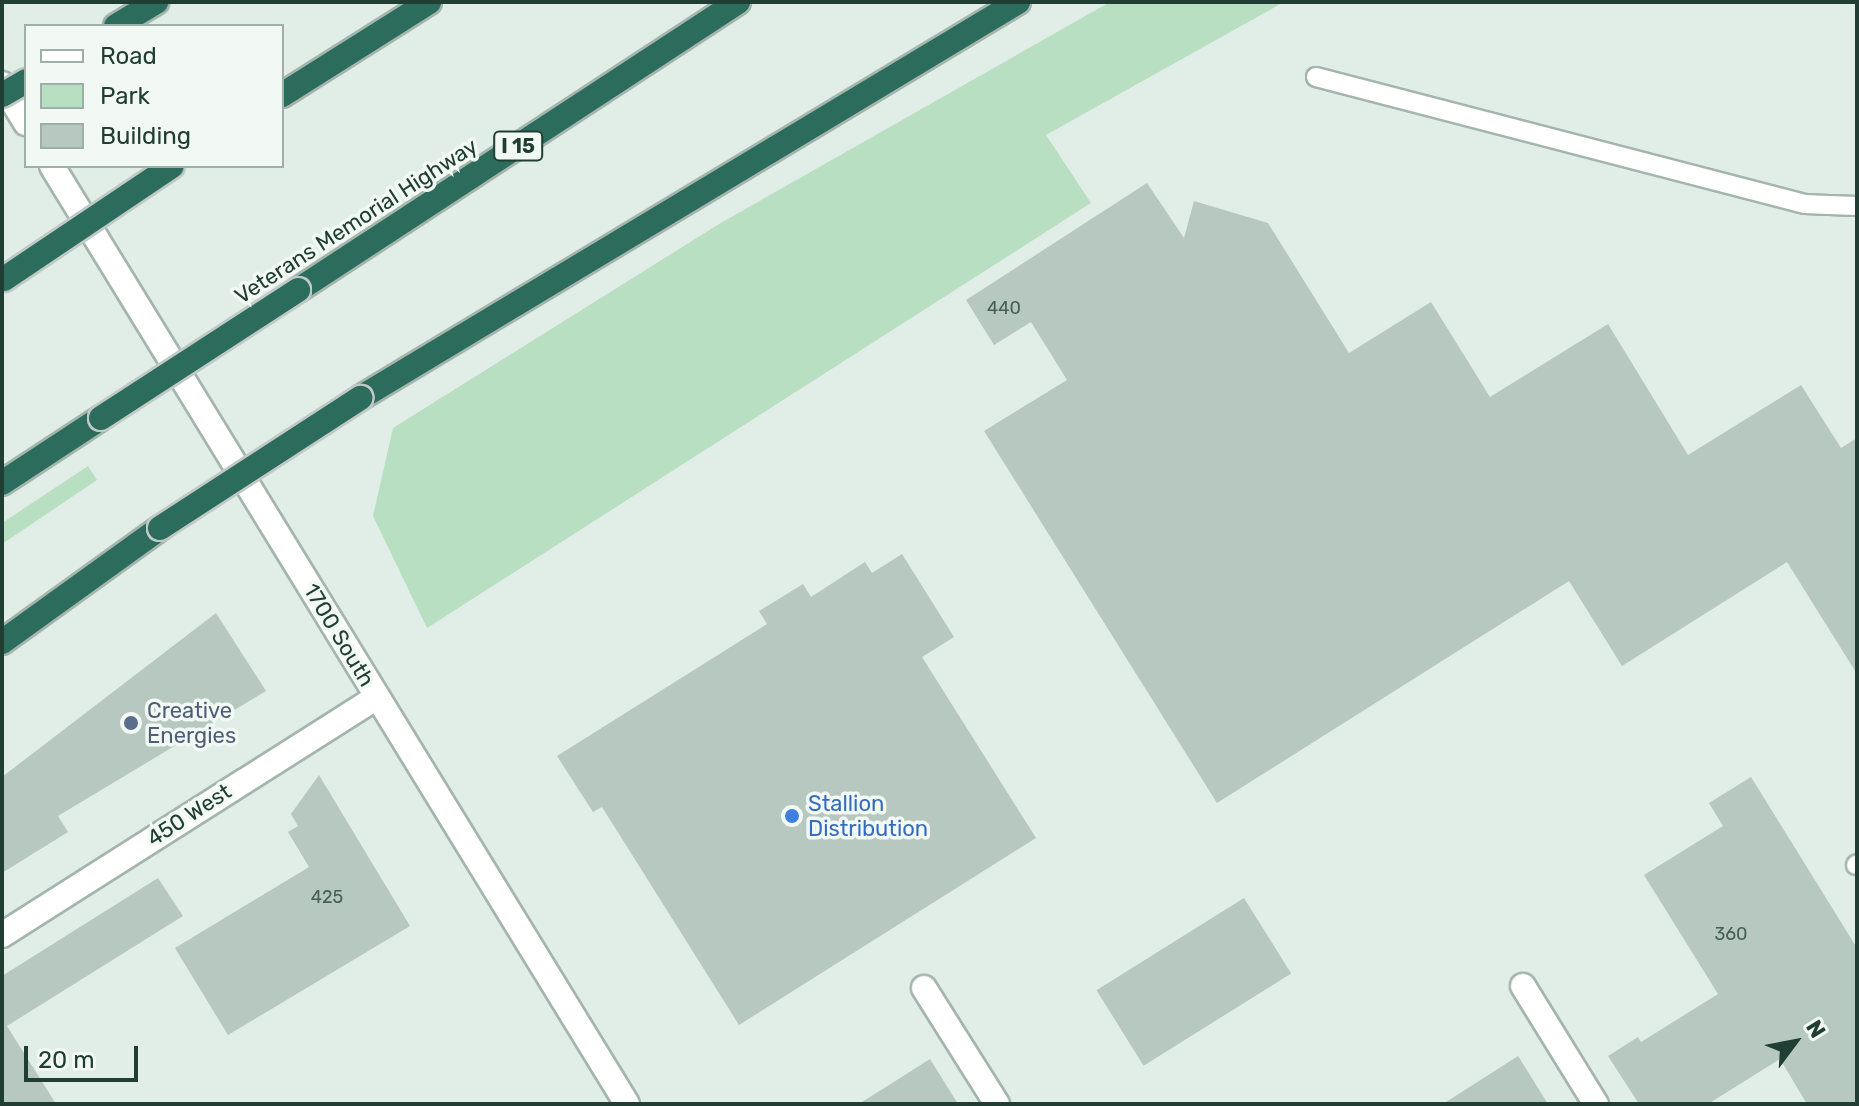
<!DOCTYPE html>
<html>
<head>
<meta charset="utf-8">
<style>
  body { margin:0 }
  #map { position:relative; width:1859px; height:1106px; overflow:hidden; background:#e1ede7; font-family:Rubik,sans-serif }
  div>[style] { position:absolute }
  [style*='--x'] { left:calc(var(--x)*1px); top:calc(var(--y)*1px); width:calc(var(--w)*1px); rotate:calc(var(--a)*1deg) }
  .green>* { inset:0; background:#b9dfc2 }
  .building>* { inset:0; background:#b7c8c0; transform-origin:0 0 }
  .roads { filter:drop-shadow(2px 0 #a4b5ae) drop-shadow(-2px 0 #a4b5ae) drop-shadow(0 2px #a4b5ae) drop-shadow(0 -2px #a4b5ae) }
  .service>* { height:18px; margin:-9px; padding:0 9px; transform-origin:9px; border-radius:9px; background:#fff }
  .minor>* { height:24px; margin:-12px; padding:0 12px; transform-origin:12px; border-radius:12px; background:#fff }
  .tertiary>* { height:24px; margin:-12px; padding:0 12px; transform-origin:12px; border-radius:12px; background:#fff }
  .motorway>* { height:24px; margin:-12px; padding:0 12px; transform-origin:12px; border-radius:12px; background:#2b6c5c }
  .bridges { filter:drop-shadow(2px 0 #c1c9c6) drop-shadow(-2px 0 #c1c9c6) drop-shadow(0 2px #c1c9c6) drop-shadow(0 -2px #c1c9c6) }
  .motorway-bridge>* { height:24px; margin:-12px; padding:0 12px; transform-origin:12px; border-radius:12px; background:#2b6c5c }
  .dots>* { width:22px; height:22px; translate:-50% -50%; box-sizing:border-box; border:4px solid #f2f9f5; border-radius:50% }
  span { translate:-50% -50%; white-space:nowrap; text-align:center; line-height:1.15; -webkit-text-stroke:7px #f2f9f5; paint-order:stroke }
  .number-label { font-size:18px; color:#466058 }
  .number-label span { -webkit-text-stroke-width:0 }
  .shield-label span { padding:2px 6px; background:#f2f9f5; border:2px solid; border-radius:6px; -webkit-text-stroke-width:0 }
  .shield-label { font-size:20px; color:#213e35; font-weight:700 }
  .street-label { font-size:22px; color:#213e35 }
  .service-label { font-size:22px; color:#4e5e75 }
  .left { translate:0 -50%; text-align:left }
  .shop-label { font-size:22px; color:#366cbe }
  .frame { position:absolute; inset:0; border:4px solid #213e35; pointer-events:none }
  .legend { position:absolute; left:24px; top:24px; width:260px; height:144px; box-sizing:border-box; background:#f2f9f5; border:2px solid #9eaea8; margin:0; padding:10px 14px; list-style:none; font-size:24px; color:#213e35 }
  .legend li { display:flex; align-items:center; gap:16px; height:40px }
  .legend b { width:40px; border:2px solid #9eaea8 }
  .north { position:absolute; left:1755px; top:1002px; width:80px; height:80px; -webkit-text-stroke:6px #f2f9f5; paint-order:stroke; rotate:58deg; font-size:22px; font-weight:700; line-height:32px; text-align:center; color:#213e35 }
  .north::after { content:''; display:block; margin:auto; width:28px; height:36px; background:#213e35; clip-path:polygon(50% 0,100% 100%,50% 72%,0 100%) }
  .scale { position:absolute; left:24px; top:1046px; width:114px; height:36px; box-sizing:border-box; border:4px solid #213e35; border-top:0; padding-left:10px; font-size:24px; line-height:28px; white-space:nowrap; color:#213e35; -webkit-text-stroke:6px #f2f9f5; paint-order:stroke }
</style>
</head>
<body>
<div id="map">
  <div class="green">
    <div style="clip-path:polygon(1110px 2px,1284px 2px,1046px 135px,1091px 203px,427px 628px,373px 516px,393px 428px,719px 224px)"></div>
    <div style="clip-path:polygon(88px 466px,97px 480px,2px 544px,2px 523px)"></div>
  </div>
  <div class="building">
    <div style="clip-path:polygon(1147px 183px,1184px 238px,1194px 201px,1268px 223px,1349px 353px,1431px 302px,1490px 397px,1608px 324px,1688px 455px,1801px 385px,1841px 448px,1857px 438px,1857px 674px,1787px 562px,1622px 666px,1569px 581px,1217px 803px,984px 431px,1067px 380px,1031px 322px,994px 345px,966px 300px)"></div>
    <div style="clip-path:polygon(902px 554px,954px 637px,922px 657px,1036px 838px,739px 1025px,602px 807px,593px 812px,557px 756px,767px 624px,759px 611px,803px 584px,811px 597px,865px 562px,872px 573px)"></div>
    <div style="clip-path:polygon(216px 613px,266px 691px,58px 816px,68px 832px,2px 873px,2px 777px)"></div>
    <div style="clip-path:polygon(319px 775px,410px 926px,228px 1035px,175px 948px,309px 867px,288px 832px,298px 826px,291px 814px)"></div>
    <div style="clip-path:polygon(1751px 777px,1857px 948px,1857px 1104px,1807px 1104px,1780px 1059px,1708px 1104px,1639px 1104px,1608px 1056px,1638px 1037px,1641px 1042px,1718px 994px,1644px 875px,1723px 826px,1709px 803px)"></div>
    <div style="clip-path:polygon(158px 878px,183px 916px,7px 1026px,56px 1104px,2px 1104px,2px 976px)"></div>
    <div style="left:1244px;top:898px;width:89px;height:174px;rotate:58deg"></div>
    <div style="clip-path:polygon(1518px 1056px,1548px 1104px,1443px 1104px)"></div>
    <div style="clip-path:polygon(930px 1059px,958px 1104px,859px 1104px)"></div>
  </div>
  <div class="roads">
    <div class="service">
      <div style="--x:1316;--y:77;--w:505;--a:14.56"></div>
      <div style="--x:1805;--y:204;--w:52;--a:2.2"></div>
      <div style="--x:1856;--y:865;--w:1;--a:-45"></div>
    </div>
    <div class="minor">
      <div style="--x:2;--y:935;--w:444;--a:-32.4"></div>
      <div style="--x:1523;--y:986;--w:139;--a:58.3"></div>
      <div style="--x:924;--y:988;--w:137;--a:57.8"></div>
    </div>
    <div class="tertiary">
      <div style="--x:2;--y:84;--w:46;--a:58.4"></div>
      <div style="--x:52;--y:166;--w:1100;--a:58.49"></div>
    </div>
    <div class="motorway">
      <div style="--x:116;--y:26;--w:47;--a:-31"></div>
      <div style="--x:282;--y:95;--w:174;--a:-32.3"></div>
      <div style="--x:298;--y:290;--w:526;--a:-33.21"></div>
      <div style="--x:360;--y:398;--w:768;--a:-31.04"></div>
      <div style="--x:2;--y:483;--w:118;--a:-33.3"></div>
      <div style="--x:2;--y:642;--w:195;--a:-35.8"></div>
    </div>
  </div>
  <div class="bridges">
    <div class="motorway-bridge">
      <div style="--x:2;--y:95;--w:28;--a:-30"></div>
      <div style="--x:4;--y:279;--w:202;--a:-33.9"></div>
      <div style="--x:101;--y:418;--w:235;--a:-33"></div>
      <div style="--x:160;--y:528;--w:239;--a:-33"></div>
    </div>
  </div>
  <div class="dots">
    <div style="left:131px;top:723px;background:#5c6f8a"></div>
    <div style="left:792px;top:816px;background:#3f7fe0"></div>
  </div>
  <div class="number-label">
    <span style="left:1004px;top:308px">440</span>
    <span style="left:327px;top:897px">425</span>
    <span style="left:1731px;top:934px">360</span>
  </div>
  <div class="shield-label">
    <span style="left:518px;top:146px">I 15</span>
  </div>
  <div class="street-label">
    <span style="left:356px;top:221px;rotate:-33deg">Veterans Memorial Highway</span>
    <span style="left:339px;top:635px;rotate:59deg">1700 South</span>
    <span style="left:189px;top:815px;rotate:-33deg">450 West</span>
  </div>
  <div class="service-label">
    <span class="left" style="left:147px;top:723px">Creative<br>Energies</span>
  </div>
  <div class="shop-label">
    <span class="left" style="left:808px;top:816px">Stallion<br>Distribution</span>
  </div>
  <div class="frame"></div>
  <ul class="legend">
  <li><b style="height:10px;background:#fff"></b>Road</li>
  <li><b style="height:22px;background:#b9dfc2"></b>Park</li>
  <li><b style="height:22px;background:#b7c8c0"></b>Building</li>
  </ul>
  <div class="north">N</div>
  <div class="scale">20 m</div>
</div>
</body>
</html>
